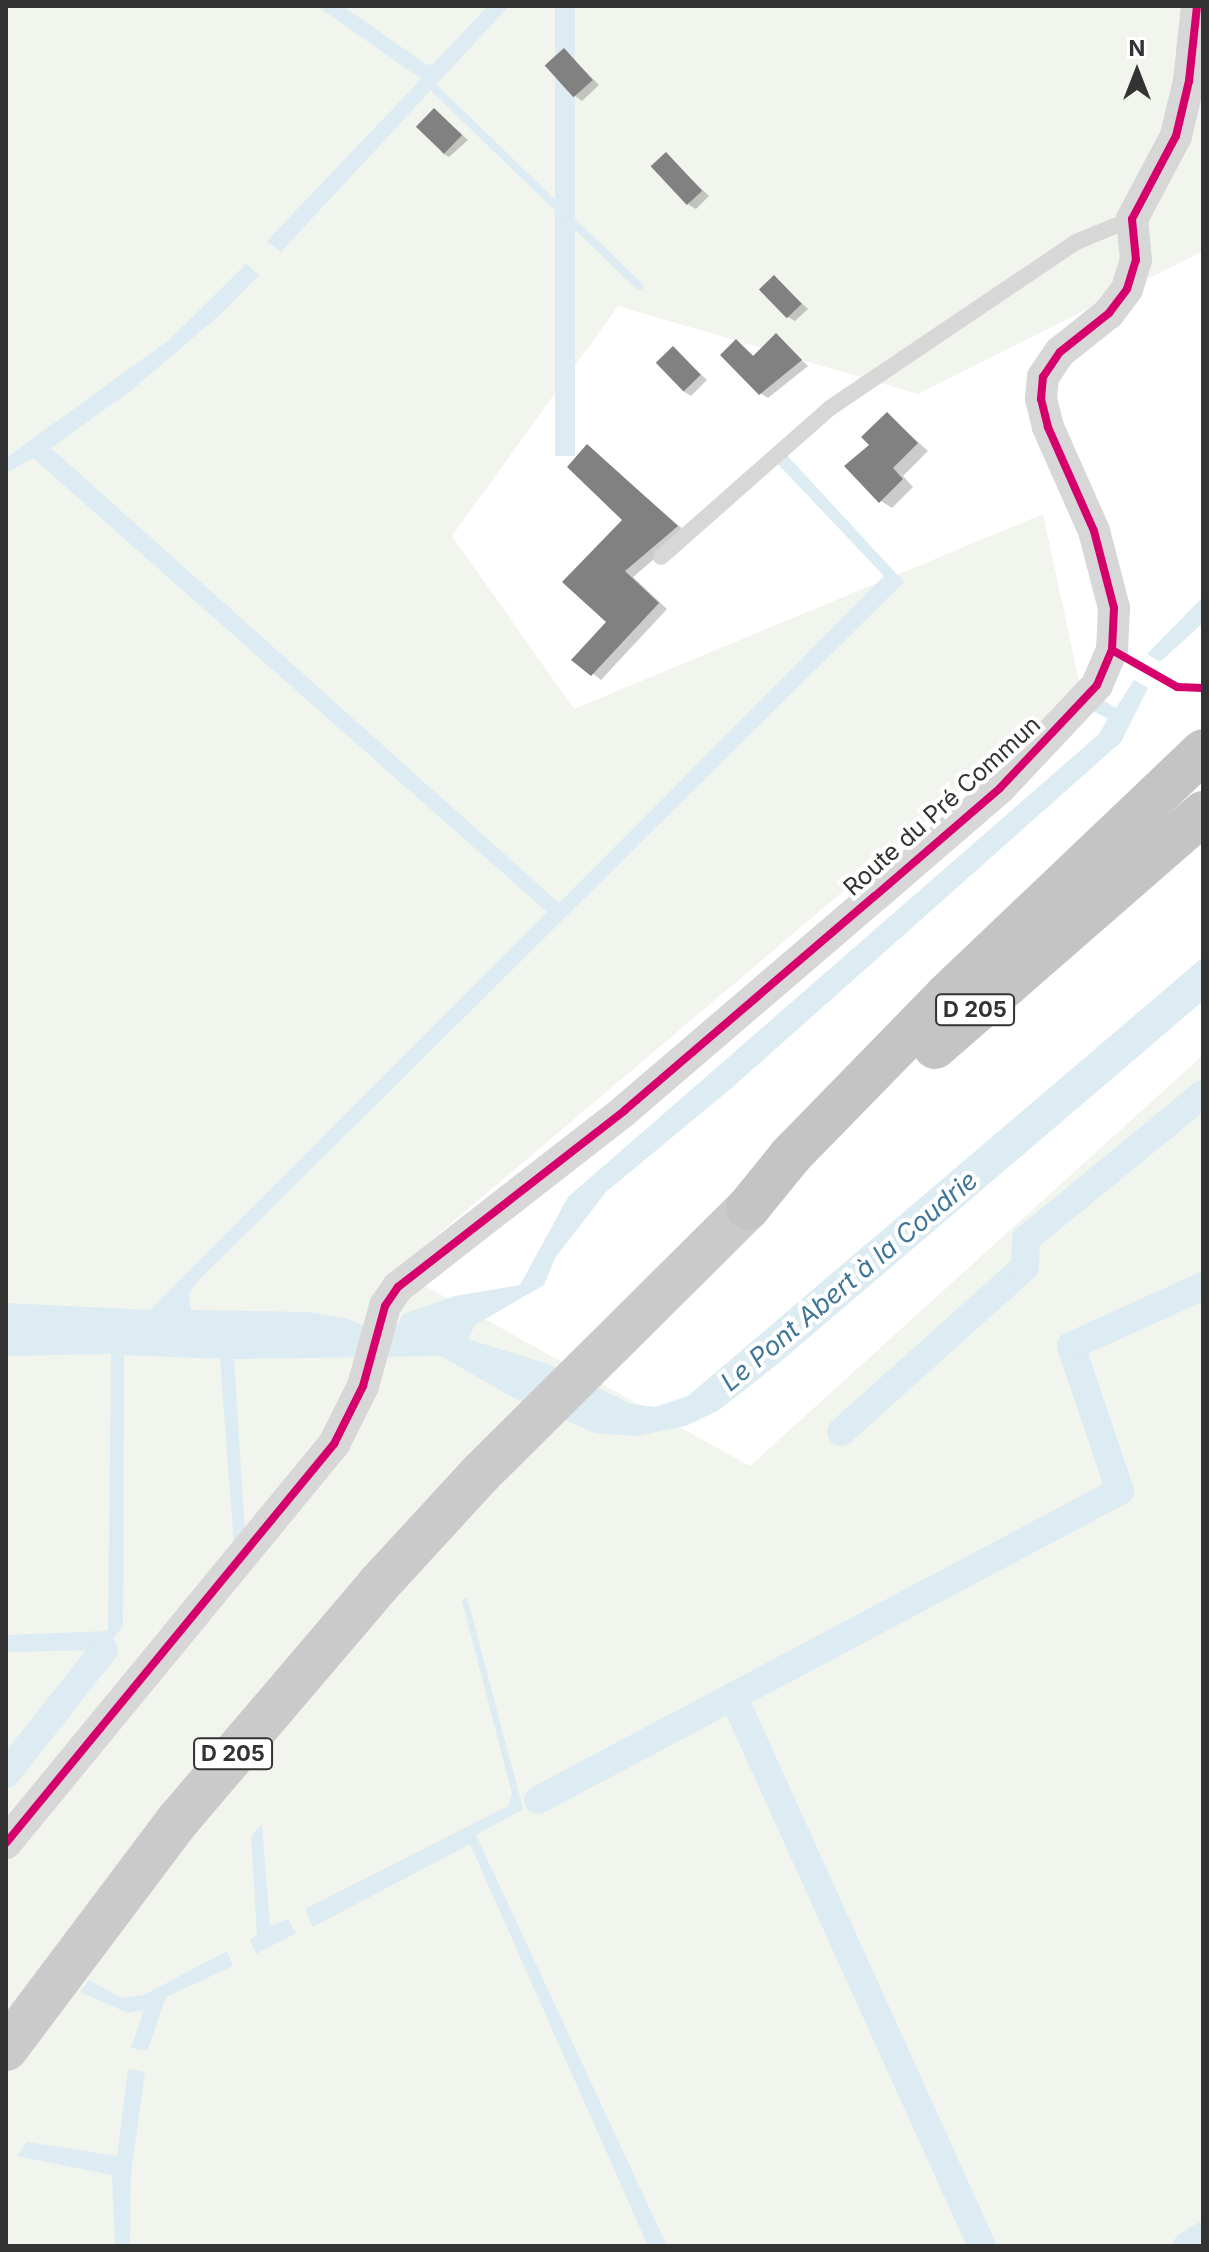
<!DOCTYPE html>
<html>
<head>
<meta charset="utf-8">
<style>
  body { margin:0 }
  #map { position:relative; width:1209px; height:2252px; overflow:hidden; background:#fff; font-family:Inter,sans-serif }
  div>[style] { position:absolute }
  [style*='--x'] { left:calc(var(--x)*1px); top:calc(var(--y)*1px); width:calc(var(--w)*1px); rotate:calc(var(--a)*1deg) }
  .green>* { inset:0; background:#f1f5ed }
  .water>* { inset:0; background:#ddebf3; transform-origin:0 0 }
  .shadow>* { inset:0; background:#0003 }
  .stream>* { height:8px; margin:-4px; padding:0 4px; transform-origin:4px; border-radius:4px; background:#ddebf3 }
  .canal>* { height:28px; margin:-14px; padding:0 14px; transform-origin:14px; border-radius:14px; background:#ddebf3 }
  .building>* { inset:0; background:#818181; transform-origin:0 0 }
  .lane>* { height:16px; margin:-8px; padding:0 8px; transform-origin:8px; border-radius:8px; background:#d7d7d7 }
  .street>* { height:32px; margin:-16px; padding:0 16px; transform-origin:16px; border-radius:16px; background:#d7d7d7 }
  .primary>* { height:44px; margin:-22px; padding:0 22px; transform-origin:22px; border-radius:22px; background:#cacaca }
  .highway>* { height:44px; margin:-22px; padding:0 22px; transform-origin:22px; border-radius:22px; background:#c4c4c4 }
  .cycleway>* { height:8px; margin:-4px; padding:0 4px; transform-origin:4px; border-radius:4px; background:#d6006c }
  span { translate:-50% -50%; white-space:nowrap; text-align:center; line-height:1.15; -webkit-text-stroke:8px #fff; paint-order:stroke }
  .shield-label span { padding:2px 6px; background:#fff; border:2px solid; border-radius:6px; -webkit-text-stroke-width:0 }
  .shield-label { font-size:22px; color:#333; font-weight:700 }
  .street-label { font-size:24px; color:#333 }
  .water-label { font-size:26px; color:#3f7597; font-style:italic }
  .frame { position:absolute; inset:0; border:8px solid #333; pointer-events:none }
  .north { position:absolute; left:1097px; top:32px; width:80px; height:80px; -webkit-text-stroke:6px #fff; paint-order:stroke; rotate:0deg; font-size:22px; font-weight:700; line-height:32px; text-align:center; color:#333 }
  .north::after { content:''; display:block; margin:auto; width:28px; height:36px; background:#333; clip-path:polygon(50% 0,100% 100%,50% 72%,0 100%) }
</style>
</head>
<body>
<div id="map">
  <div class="green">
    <div style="clip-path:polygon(6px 6px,1203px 6px,1203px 251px,918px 394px,618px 306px,452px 536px,574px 709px,1043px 514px,1081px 690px,396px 1270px,750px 1466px,1203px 1055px,1203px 2246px,6px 2246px)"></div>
  </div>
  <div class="water">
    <div style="clip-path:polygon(317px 6px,343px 6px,427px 65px,433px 64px,488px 6px,509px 6px,281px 252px,267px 241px,421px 79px)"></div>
    <div style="left:555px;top:6px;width:20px;height:450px"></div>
    <div style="clip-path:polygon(246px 264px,259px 275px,223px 312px,133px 389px,51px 448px,559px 903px,884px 576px,775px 461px,784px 452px,904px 582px,194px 1285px,189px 1295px,191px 1310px,309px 1312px,349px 1319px,368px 1328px,397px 1326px,403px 1314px,455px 1296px,520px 1285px,568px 1197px,1098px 735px,1108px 719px,1093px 711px,1103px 700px,1116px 708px,1134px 680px,1148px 688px,1121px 742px,734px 1086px,606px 1192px,555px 1258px,544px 1285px,475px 1325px,468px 1339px,548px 1364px,631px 1404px,655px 1407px,688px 1396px,1203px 957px,1203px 1001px,779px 1363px,719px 1410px,686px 1426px,636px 1436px,595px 1433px,514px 1398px,441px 1356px,234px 1359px,245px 1533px,234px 1546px,220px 1359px,124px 1355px,123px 1626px,104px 1650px,6px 1652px,6px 1635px,108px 1631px,111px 1354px,6px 1356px,6px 1303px,150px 1310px,547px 912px,33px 458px,6px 473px,6px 458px,169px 340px)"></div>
    <div style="clip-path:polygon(1203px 597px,1203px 623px,1160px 662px,1147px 654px)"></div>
    <div style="clip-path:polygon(467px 1597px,523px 1809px,476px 1835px,667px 2246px,648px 2246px,470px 1844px,313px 1927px,305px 1909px,508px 1806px,512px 1794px,462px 1601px)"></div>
    <div style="clip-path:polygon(262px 1824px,270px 1926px,288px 1919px,296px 1933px,256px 1954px,250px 1940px,257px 1935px,251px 1836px)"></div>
    <div style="clip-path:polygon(227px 1951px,233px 1966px,166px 1997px,147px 2051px,131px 2048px,144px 2010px,128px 2013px,80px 1992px,89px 1980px,121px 1998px,144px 1995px)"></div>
    <div style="clip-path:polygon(128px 2069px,145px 2072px,131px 2173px,130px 2246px,115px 2246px,112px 2175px,17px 2156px,27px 2142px,117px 2156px)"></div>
  </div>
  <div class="shadow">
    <div style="clip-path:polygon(565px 51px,599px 85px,582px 101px,575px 96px)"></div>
    <div style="clip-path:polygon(435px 110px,468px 140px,449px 157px,442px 153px)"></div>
    <div style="clip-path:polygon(666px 155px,709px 196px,696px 209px,689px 205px)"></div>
    <div style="clip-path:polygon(775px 278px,808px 309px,795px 321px,788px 317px)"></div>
    <div style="clip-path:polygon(776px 335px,808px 366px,768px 398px,760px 393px,736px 341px,755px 357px)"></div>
    <div style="clip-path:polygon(673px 348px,707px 380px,691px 396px,683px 391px)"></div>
    <div style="clip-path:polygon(888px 415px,928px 451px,903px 476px,913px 487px,892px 508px,881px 501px,872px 445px)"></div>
    <div style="clip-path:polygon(588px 447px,686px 532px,633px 577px,667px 609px,601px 680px,574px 659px,609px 622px,624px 520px)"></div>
  </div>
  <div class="stream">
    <div style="--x:435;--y:89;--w:284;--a:44"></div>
  </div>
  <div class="canal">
    <div style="--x:841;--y:1432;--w:247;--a:-41.9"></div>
    <div style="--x:1025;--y:1267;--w:28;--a:-88"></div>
    <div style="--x:1026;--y:1239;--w:229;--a:-39.3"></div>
    <div style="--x:733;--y:1696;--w:604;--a:65.64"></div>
    <div style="--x:6;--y:1774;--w:158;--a:-51.7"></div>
    <div style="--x:538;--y:1800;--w:659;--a:-27.97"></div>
    <div style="--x:1120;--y:1491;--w:153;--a:-108.7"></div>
    <div style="--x:1071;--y:1346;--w:145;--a:-24.4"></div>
    <div style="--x:1187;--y:2246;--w:19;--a:-32"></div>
  </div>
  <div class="building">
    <div style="left:564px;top:48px;width:43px;height:26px;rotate:48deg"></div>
    <div style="left:434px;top:108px;width:39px;height:26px;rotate:44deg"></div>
    <div style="left:666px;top:152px;width:53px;height:21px;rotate:47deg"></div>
    <div style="left:774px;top:275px;width:40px;height:21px;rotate:46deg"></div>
    <div style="clip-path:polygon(776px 333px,802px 360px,759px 395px,720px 355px,736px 339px,753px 356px)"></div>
    <div style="left:673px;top:346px;width:40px;height:24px;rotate:46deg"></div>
    <div style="clip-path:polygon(887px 412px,918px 443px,893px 468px,903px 479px,879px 503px,844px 466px,869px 445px,861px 437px)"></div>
    <div style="clip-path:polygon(587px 444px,678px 526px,625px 571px,659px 603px,591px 676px,571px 660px,606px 622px,562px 582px,622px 520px,567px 467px)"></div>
  </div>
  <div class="lane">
    <div style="--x:661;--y:557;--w:225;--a:-41.4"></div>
    <div style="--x:830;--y:408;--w:297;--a:-34"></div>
    <div style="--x:1076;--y:242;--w:61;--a:-22.3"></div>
  </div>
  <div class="street">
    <div style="--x:6;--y:1843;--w:517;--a:-50.58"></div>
    <div style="--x:334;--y:1444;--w:65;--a:-63.4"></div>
    <div style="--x:363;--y:1386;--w:83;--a:-74.6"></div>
    <div style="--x:385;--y:1306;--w:23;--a:-56"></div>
    <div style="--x:398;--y:1287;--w:288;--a:-37.9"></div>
    <div style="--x:625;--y:1110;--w:329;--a:-40.6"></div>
    <div style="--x:875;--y:896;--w:165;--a:-40.8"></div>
    <div style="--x:1000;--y:788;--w:141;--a:-46.7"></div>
    <div style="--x:1097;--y:685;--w:38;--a:-67"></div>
    <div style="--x:1112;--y:650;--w:42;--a:-87.3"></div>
    <div style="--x:1114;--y:608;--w:80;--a:-104.6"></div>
    <div style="--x:1094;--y:531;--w:114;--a:-113.9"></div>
    <div style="--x:1048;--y:427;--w:29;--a:-104"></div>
    <div style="--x:1041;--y:399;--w:22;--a:-85"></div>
    <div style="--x:1043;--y:377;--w:30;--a:-56"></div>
    <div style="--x:1060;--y:352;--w:63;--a:-38.5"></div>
    <div style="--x:1109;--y:313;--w:30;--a:-53"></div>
    <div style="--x:1127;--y:289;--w:30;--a:-73"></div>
    <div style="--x:1136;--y:260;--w:41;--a:-95.6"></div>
    <div style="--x:1132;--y:219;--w:94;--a:-62.1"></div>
    <div style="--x:1176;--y:136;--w:57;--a:-76.7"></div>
    <div style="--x:1189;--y:81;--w:75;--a:-83.9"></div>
  </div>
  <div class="primary">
    <div style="--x:6;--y:2049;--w:288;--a:-53.1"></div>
    <div style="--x:179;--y:1819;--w:307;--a:-49.6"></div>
    <div style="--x:378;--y:1585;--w:151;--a:-47.4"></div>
    <div style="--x:480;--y:1474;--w:378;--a:-44.8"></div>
  </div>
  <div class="highway">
    <div style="--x:935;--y:1047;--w:356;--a:-41.1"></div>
    <div style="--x:748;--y:1208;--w:68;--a:-50.9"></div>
    <div style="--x:791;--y:1155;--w:222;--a:-45.7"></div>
    <div style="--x:946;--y:996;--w:355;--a:-43.6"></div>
  </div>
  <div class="cycleway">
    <div style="--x:1112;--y:650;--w:75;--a:29.6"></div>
    <div style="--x:1177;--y:687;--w:26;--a:2"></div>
    <div style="--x:6;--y:1843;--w:517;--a:-50.58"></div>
    <div style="--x:334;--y:1444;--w:65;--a:-63.4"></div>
    <div style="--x:363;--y:1386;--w:83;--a:-74.6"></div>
    <div style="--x:385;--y:1306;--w:23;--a:-56"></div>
    <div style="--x:398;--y:1287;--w:288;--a:-37.9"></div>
    <div style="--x:625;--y:1110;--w:329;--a:-40.6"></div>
    <div style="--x:875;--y:896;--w:165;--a:-40.8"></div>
    <div style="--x:1000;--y:788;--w:141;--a:-46.7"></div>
    <div style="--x:1097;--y:685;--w:38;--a:-67"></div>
    <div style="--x:1112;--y:650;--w:42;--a:-87.3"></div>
    <div style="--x:1114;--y:608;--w:80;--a:-104.6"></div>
    <div style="--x:1094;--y:531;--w:114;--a:-113.9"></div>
    <div style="--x:1048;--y:427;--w:29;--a:-104"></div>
    <div style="--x:1041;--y:399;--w:22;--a:-85"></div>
    <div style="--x:1043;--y:377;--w:30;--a:-56"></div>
    <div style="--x:1060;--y:352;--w:63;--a:-38.5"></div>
    <div style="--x:1109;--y:313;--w:30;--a:-53"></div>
    <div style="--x:1127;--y:289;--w:30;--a:-73"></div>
    <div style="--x:1136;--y:260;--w:41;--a:-95.6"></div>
    <div style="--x:1132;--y:219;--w:94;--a:-62.1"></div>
    <div style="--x:1176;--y:136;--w:57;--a:-76.7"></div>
    <div style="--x:1189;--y:81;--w:75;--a:-83.9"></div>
  </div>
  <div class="shield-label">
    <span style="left:975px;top:1010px">D 205</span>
    <span style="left:233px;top:1754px">D 205</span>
  </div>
  <div class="street-label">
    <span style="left:942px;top:806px;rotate:-42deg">Route du Pré Commun</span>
  </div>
  <div class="water-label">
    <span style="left:849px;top:1281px;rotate:-40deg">Le Pont Abert à la Coudrie</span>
  </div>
  <div class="frame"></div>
  <div class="north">N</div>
</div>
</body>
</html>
